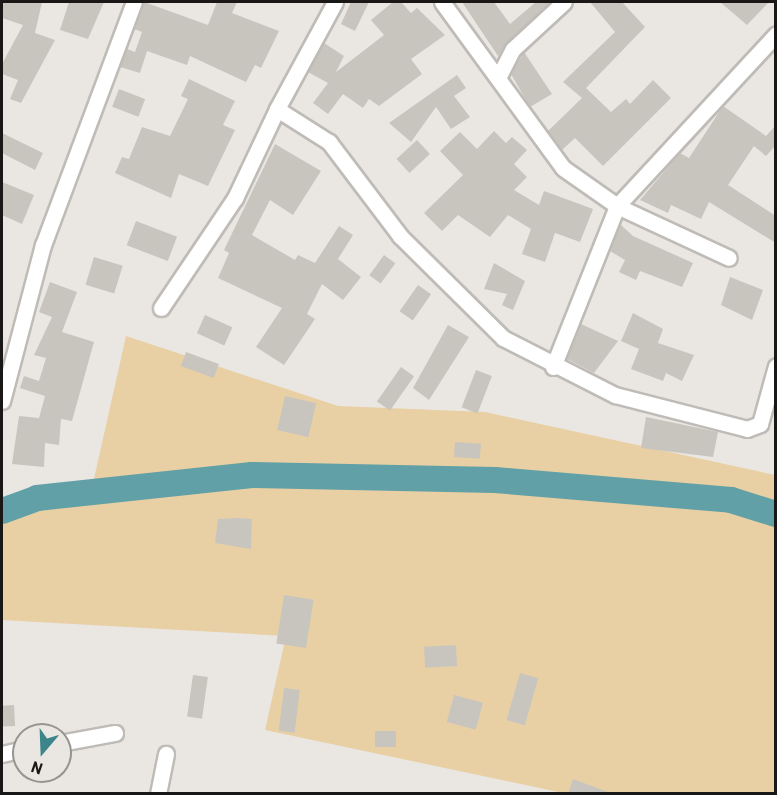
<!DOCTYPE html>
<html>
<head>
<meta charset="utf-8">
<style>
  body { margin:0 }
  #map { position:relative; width:777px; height:795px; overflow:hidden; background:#eae7e2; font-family:Barlow,sans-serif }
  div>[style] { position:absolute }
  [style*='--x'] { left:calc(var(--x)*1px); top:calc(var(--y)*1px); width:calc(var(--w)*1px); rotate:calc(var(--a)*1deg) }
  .green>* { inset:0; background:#e8d0a4 }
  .river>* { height:26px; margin:-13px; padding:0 13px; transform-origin:13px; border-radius:13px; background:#61a0a6 }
  .building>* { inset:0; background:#c8c5bf; transform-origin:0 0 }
  .roads { filter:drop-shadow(2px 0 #bfbcb7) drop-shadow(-2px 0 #bfbcb7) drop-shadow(0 2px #bfbcb7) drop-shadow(0 -2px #bfbcb7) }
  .minor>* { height:15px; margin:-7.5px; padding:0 7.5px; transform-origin:7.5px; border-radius:7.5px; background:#fff }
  span { translate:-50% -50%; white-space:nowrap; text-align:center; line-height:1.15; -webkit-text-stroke:5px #eae7e2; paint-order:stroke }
  .frame { position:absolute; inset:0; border:3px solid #191816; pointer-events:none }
  .north { position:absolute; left:12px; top:723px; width:60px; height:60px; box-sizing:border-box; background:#eae7e2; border:2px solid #969490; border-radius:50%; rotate:199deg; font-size:16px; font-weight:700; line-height:24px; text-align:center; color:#191816 }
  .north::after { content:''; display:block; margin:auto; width:21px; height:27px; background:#3d848b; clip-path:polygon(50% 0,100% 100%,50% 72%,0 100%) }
</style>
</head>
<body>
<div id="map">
  <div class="green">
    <div style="clip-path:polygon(126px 336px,338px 406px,485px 412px,775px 475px,775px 793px,563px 793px,265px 730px,286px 636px,2px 620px,2px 514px,91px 492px)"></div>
  </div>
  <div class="river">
    <div style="--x:2;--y:511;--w:37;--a:-20"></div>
    <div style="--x:37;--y:498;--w:216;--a:-6.1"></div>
    <div style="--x:252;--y:475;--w:243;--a:1.2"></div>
    <div style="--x:495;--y:480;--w:237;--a:4.8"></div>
    <div style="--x:731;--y:500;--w:47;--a:17.3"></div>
  </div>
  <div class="building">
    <div style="clip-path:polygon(2px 2px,42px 2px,35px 33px,55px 40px,21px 103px,10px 99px,18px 80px,2px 74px,2px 64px,23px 25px,2px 18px)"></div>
    <div style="clip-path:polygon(69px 2px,104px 2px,88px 39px,60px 30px)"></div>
    <div style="clip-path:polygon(144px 2px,208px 25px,217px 2px,237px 2px,232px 13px,279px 31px,261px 68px,255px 65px,246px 82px,190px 56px,187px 65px,147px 51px,140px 73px,120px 67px,127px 49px,135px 52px,142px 32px,134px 29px)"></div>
    <div style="clip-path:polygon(351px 2px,369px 2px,355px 31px,341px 24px)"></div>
    <div style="clip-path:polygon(393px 2px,401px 2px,411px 13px,417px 8px,445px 35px,411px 59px,422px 74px,379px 106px,369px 99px,363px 108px,343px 94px,328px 114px,313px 103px,328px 83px,308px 72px,324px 43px,344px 56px,336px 72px,384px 35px,371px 20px)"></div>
    <div style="clip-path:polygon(462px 2px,494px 2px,510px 24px,536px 2px,550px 2px,498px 56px)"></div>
    <div style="clip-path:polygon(590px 2px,622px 2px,645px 27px,586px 88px,611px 112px,626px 99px,630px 104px,653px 80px,671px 98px,603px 166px,575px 138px,562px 150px,548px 131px,582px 98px,563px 82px,615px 32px)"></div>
    <div style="clip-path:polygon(720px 2px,769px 2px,747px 25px)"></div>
    <div style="clip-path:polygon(524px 52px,552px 94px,530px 107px,511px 74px)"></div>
    <div style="clip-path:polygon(457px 75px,466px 88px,454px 96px,470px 117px,451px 129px,436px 107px,411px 142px,389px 123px)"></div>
    <div style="clip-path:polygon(189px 79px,235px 101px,223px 125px,235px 130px,208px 186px,179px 174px,171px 198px,115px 173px,122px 157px,129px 159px,142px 127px,170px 136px,188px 99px,181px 96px)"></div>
    <div style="left:119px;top:89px;width:28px;height:19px;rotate:21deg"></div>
    <div style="clip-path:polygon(723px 106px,766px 136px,776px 125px,776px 145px,766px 156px,754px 146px,728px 185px,776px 216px,776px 243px,709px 202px,701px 219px,671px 205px,668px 213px,640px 200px,680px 153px,689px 158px)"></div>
    <div style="clip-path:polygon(494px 131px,506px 143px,512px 137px,527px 150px,514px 164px,527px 177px,514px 190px,539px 205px,544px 191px,593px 209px,580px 242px,555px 233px,545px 262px,522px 254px,531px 229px,508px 215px,490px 237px,458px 215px,442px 231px,424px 213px,463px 175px,440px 151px,460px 132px,477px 149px)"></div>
    <div style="clip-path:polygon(2px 133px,43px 153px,35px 170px,2px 153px)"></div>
    <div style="left:417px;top:140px;width:19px;height:28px;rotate:47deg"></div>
    <div style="clip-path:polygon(275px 144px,321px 171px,293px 215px,270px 200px,252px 235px,295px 260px,298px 255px,315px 263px,339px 226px,353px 235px,338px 259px,361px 277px,343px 300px,322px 284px,307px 314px,315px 319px,284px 365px,256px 347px,282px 308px,218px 278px,229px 253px,224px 250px)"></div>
    <div style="clip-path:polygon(2px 182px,34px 195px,22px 224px,2px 215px)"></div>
    <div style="left:136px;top:221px;width:44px;height:26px;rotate:21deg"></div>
    <div style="clip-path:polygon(620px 224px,633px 236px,693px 263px,682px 287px,640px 271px,636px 280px,619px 272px,625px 260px,610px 251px)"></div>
    <div style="left:384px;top:255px;width:14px;height:25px;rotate:36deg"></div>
    <div style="left:94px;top:257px;width:30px;height:29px;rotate:17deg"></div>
    <div style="clip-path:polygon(494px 263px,525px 281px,513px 310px,502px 305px,507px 294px,484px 289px)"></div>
    <div style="clip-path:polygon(730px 277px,763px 290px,752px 320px,721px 305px)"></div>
    <div style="clip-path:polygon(50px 282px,77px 292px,62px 332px,94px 342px,72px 421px,61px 419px,59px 445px,45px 443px,44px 467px,12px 464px,19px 416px,39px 418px,45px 396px,20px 388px,24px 376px,39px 381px,46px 358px,34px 355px,52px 317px,39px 312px)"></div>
    <div style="left:418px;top:285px;width:16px;height:32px;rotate:35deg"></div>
    <div style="clip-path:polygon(633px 313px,663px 329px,658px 343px,694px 355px,682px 381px,666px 373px,663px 381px,631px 369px,639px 349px,621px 341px)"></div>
    <div style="left:205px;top:315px;width:30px;height:20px;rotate:24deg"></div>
    <div style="clip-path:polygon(581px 324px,618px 341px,594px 373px,567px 359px)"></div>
    <div style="clip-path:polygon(448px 325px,469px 337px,429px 400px,413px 388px)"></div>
    <div style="left:186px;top:352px;width:35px;height:15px;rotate:20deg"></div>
    <div style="left:401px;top:367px;width:16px;height:42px;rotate:35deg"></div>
    <div style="left:476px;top:370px;width:17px;height:40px;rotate:21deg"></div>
    <div style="left:285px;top:396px;width:32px;height:35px;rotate:13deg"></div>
    <div style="clip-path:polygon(646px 417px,718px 432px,713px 457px,641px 448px)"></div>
    <div style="left:455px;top:442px;width:26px;height:15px;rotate:4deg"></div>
    <div style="clip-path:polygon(237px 518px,252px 519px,251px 549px,215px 543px,218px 519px)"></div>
    <div style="left:284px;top:595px;width:30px;height:49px;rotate:9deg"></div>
    <div style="left:456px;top:645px;width:21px;height:32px;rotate:87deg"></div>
    <div style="left:520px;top:673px;width:19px;height:49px;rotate:16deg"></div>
    <div style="left:193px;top:675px;width:15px;height:42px;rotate:8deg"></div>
    <div style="left:284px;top:688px;width:16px;height:43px;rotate:7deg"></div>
    <div style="left:454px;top:695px;width:30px;height:28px;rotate:15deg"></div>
    <div style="left:14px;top:705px;width:21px;height:12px;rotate:87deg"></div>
    <div style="left:375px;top:731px;width:21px;height:16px"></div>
    <div style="clip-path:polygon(573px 779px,608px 792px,608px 794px,568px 794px)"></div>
  </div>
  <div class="roads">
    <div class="minor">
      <div style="--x:335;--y:2;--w:122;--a:118.5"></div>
      <div style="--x:277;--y:109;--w:62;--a:32.4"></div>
      <div style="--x:329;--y:142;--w:118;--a:52.9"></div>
      <div style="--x:400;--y:236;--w:145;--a:44.7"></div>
      <div style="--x:503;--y:338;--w:126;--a:27"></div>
      <div style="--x:615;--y:395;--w:136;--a:14.4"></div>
      <div style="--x:747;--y:429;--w:14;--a:-21"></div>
      <div style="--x:760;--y:424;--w:60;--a:-74.6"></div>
      <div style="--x:442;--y:2;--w:205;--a:53.9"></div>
      <div style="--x:563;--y:168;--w:66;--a:35.1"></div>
      <div style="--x:617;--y:206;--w:123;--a:24.9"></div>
      <div style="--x:500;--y:74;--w:28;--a:-63"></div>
      <div style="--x:513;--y:49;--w:69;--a:-42.7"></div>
      <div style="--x:161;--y:308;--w:133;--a:-56.1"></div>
      <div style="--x:235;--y:198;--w:98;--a:-64.7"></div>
      <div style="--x:553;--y:367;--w:173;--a:-68.3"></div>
      <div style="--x:617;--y:206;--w:234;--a:-47.2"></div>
      <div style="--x:2;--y:401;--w:161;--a:-75.3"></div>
      <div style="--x:43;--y:245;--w:259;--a:-69.5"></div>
      <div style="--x:60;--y:743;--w:56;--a:-10.3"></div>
      <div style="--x:2;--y:754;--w:23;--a:-13"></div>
      <div style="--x:158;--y:794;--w:41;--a:-78.7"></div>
    </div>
  </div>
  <div class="frame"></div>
  <div class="north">N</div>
</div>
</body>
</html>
